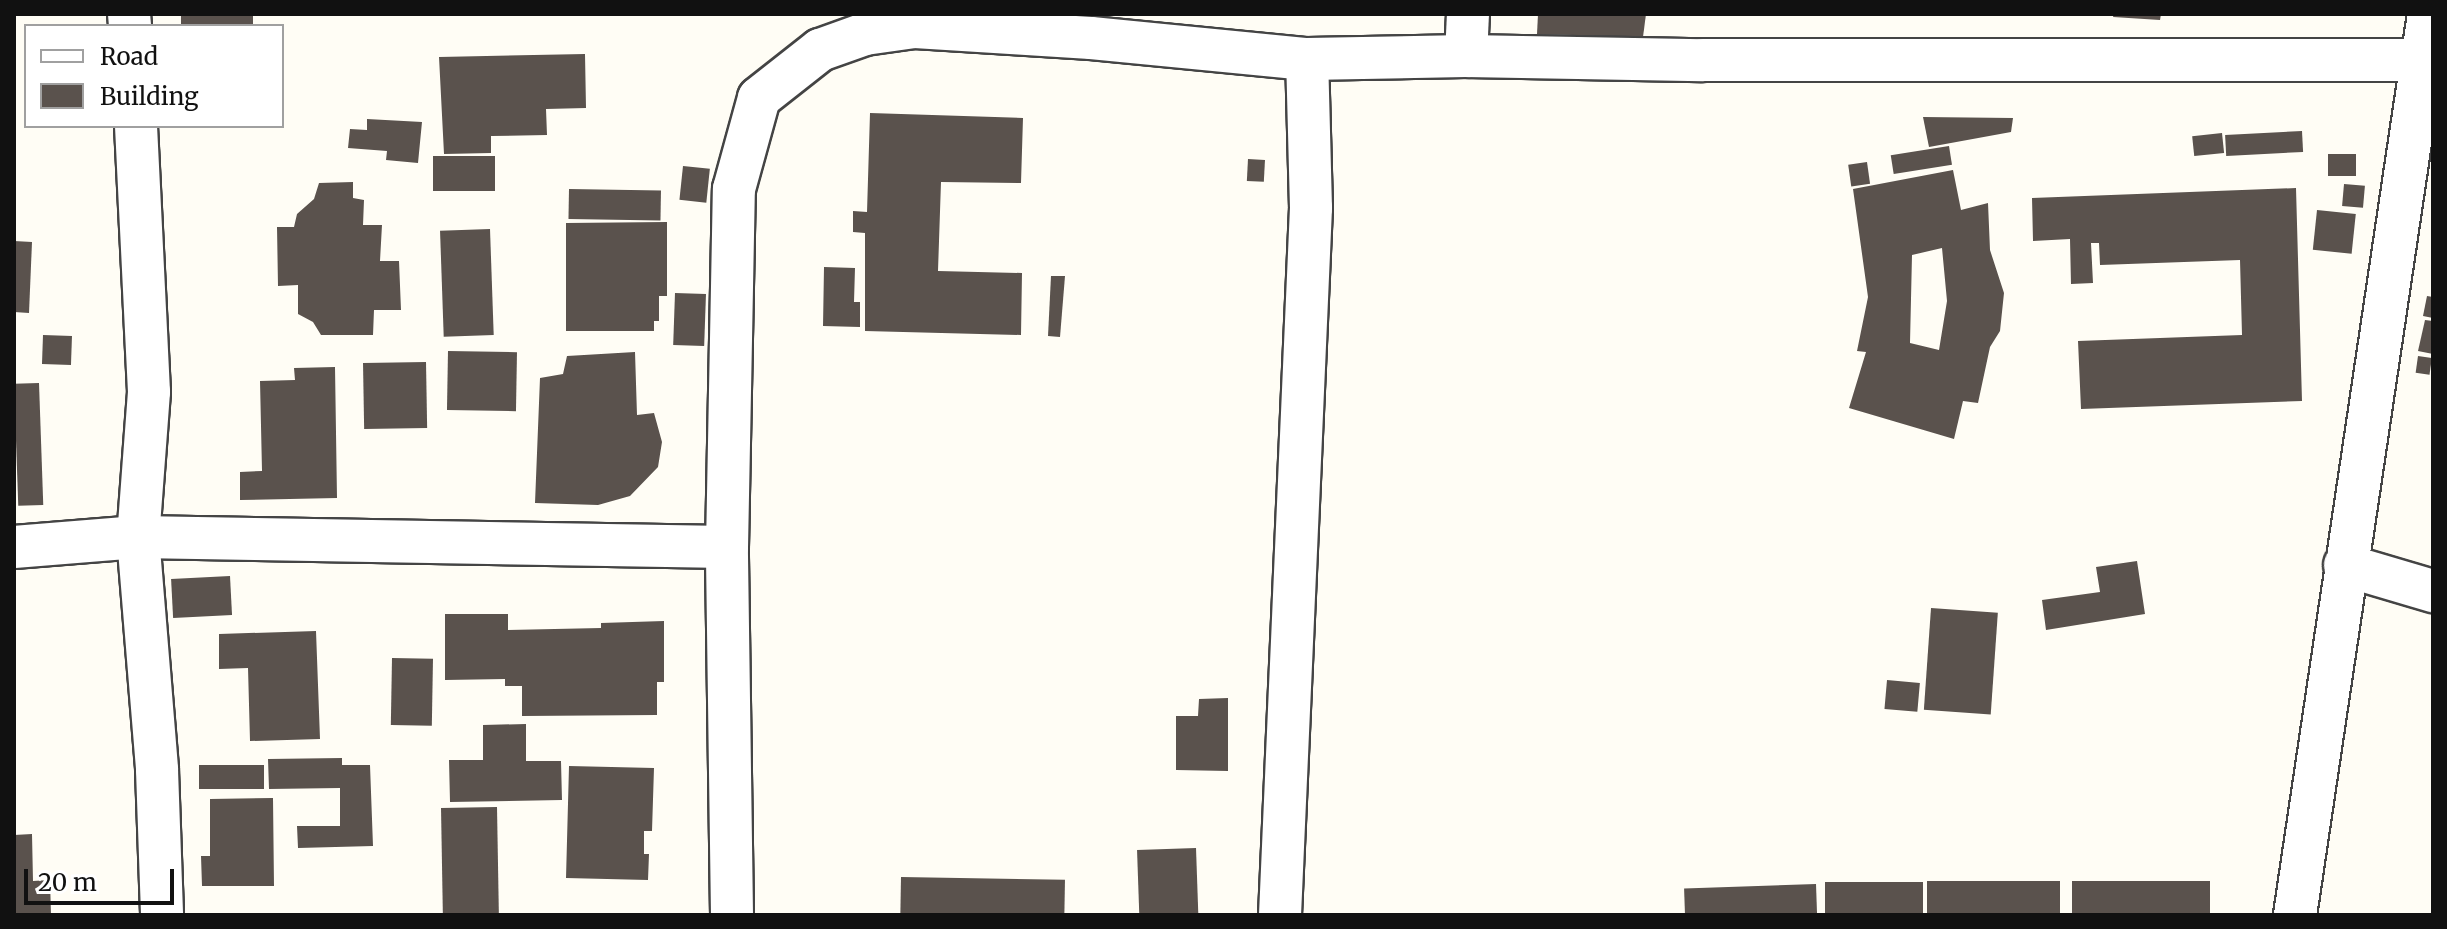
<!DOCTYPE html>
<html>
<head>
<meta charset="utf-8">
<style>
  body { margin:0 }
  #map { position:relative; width:2447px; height:929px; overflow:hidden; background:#fffdf5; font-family:Merriweather,serif }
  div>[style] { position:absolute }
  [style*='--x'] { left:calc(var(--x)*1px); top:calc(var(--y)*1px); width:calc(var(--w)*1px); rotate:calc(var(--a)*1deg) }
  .building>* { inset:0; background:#5a524d; transform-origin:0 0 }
  .roads { filter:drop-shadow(2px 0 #444) drop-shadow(-2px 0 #444) drop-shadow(0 2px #444) drop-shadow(0 -2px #444) }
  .street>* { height:42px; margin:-21px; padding:0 21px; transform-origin:21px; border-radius:21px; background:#fff }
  span { translate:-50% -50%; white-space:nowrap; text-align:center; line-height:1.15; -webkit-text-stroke:8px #fff; paint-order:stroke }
  .frame { position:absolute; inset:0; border:16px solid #111; pointer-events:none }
  .legend { position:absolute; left:24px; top:24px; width:260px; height:104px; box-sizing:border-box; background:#fff; border:2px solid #a0a0a0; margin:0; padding:10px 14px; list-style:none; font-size:24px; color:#111 }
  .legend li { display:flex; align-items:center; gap:16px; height:40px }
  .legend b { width:40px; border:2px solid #a0a0a0 }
  .scale { position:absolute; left:24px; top:869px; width:150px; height:36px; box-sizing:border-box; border:4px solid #111; border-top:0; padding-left:10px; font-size:24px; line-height:28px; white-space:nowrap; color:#111; -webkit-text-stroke:6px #fff; paint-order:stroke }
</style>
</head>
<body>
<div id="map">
  <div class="building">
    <div style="left:181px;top:14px;width:72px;height:12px"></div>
    <div style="clip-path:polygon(1538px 14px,1646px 14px,1643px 37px,1537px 34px)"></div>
    <div style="clip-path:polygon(2114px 14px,2161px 14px,2160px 20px,2113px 17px)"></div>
    <div style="clip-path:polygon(585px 54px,586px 108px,546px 109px,547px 135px,491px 136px,491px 153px,444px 154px,439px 57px)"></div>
    <div style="clip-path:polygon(870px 113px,1023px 118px,1021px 183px,941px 182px,938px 271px,1022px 273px,1021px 335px,865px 331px,865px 233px,853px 232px,853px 211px,867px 212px)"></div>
    <div style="clip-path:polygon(1923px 117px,2013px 118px,2011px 132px,1929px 147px)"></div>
    <div style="clip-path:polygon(367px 119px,422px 122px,418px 163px,386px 160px,387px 151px,348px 148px,350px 129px,367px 130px)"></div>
    <div style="left:2302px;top:131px;width:21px;height:77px;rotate:87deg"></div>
    <div style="left:2222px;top:133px;width:20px;height:30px;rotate:84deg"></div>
    <div style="left:1949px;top:146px;width:19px;height:59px;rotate:81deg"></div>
    <div style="left:2328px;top:154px;width:28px;height:22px"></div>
    <div style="left:433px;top:156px;width:62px;height:35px"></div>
    <div style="left:1248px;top:159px;width:17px;height:22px;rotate:3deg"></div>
    <div style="left:1867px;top:162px;width:22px;height:19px;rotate:82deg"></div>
    <div style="left:683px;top:166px;width:27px;height:34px;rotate:6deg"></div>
    <div style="clip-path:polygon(evenodd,1953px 170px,1961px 210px,1988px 203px,1990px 250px,2004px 293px,2000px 331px,1990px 347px,1978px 403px,1963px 401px,1954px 439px,1849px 408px,1866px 352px,1857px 351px,1868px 297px,1853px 189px,1953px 170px,1942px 248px,1947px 301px,1939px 350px,1910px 343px,1912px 255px,1942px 248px)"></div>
    <div style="clip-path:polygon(353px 182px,353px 198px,364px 200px,363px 225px,382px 225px,380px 261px,399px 261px,401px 310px,374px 310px,373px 335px,321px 335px,313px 322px,298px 314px,298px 285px,278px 286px,277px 227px,294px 227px,297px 214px,314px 199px,319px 183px)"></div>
    <div style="left:2344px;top:184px;width:21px;height:22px;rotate:5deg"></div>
    <div style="clip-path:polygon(2296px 188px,2302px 401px,2081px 409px,2078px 341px,2242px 335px,2240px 260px,2100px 265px,2099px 243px,2091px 243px,2093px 283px,2071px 284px,2070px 239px,2033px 241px,2032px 198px)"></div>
    <div style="left:569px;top:189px;width:92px;height:30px;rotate:1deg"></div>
    <div style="left:2317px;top:210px;width:39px;height:40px;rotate:6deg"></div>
    <div style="clip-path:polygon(667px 222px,667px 296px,659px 296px,659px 321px,654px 321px,654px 331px,566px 331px,566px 223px)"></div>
    <div style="left:490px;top:229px;width:106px;height:50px;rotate:88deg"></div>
    <div style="clip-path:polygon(14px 241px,32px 242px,29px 313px,14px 312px)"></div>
    <div style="clip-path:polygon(824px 267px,855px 268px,854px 302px,860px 302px,860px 327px,823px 326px)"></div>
    <div style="clip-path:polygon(1051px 276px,1065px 276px,1060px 337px,1048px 336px)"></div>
    <div style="left:675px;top:293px;width:31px;height:52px;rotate:2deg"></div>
    <div style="clip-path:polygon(2427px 296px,2433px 297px,2433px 318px,2423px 316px)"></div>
    <div style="clip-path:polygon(2425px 320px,2433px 321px,2433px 354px,2418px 351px)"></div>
    <div style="left:43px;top:335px;width:29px;height:29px;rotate:2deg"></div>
    <div style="left:448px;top:351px;width:69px;height:59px;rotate:1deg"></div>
    <div style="clip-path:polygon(635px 352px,637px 415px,654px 413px,662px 442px,658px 467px,630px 496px,598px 505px,535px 503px,540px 378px,563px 374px,567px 356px)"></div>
    <div style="left:2418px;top:356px;width:14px;height:17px;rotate:8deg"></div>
    <div style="left:426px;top:362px;width:66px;height:63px;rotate:89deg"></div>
    <div style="clip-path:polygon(335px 367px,337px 498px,240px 500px,240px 472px,262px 471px,260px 381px,295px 380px,294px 368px)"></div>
    <div style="left:39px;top:383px;width:122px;height:25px;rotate:88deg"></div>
    <div style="clip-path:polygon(2137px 561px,2145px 614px,2046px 630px,2042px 600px,2100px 592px,2096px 567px)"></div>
    <div style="left:230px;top:576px;width:39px;height:59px;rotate:87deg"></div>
    <div style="left:1931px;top:608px;width:67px;height:102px;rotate:4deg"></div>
    <div style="clip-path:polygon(445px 614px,508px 614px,508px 630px,601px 628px,601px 623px,664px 621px,664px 682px,657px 682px,657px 715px,522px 716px,522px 686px,505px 686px,505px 679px,445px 680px)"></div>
    <div style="clip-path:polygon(316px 631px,320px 739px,250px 741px,248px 668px,219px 669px,219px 634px)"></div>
    <div style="left:392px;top:658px;width:41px;height:67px;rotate:1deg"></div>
    <div style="left:1887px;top:680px;width:33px;height:29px;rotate:5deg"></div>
    <div style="clip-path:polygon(1228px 698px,1228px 771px,1176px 770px,1176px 716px,1198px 716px,1199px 699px)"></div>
    <div style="clip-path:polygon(526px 724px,526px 761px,561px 761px,562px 800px,450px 802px,449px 760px,483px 760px,483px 725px)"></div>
    <div style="clip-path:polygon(342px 758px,342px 765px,370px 765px,373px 846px,298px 848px,297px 826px,340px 826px,340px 788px,269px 789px,268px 759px)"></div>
    <div style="left:199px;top:765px;width:65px;height:24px"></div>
    <div style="clip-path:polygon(569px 766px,654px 768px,652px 831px,644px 831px,644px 854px,649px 854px,648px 880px,566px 878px)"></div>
    <div style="clip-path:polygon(273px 798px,274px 886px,202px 886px,201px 856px,210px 856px,210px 799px)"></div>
    <div style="left:497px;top:807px;width:108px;height:56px;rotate:89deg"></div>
    <div style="clip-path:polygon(32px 834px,33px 881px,50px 880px,51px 915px,14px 915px,14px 835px)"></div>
    <div style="left:1196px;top:848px;width:67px;height:59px;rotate:88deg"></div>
    <div style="left:901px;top:877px;width:164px;height:38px;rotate:1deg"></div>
    <div style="left:1927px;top:881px;width:133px;height:34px"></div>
    <div style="left:2210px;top:881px;width:34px;height:138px;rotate:90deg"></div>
    <div style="left:1923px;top:882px;width:33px;height:98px;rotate:90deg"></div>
    <div style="left:1816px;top:884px;width:31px;height:132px;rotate:88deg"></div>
  </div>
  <div class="roads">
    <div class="street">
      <div style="--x:129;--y:14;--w:12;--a:85"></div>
      <div style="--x:1466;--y:56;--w:42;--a:-87.3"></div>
      <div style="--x:136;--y:126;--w:266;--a:87.2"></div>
      <div style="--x:149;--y:392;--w:145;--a:94.3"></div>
      <div style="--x:138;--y:537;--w:234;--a:85.3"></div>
      <div style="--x:157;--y:770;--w:145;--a:88"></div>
      <div style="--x:14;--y:547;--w:124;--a:-4.6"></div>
      <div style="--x:138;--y:537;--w:589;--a:0.97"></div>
      <div style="--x:2345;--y:565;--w:92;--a:16.5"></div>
      <div style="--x:732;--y:915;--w:368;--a:-90.8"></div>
      <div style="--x:727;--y:547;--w:358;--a:-88.9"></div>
      <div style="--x:734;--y:189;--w:94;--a:-74.6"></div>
      <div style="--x:759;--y:98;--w:78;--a:-38.2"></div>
      <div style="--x:820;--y:50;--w:48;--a:-19.6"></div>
      <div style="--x:865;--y:34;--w:50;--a:-8"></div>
      <div style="--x:915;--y:27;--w:176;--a:3.6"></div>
      <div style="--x:1091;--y:38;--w:217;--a:5.6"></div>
      <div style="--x:1307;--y:59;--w:159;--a:-1.1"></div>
      <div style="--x:1466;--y:56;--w:237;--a:1"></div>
      <div style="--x:1703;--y:60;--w:718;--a:0"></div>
      <div style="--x:1280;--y:915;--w:708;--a:-87.49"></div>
      <div style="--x:1311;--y:208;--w:149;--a:-91.5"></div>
      <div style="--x:2295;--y:915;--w:911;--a:-81.54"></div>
    </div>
  </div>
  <div class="frame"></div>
  <ul class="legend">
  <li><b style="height:10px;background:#fff"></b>Road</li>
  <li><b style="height:22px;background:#5a524d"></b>Building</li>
  </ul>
  <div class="scale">20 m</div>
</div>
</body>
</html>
